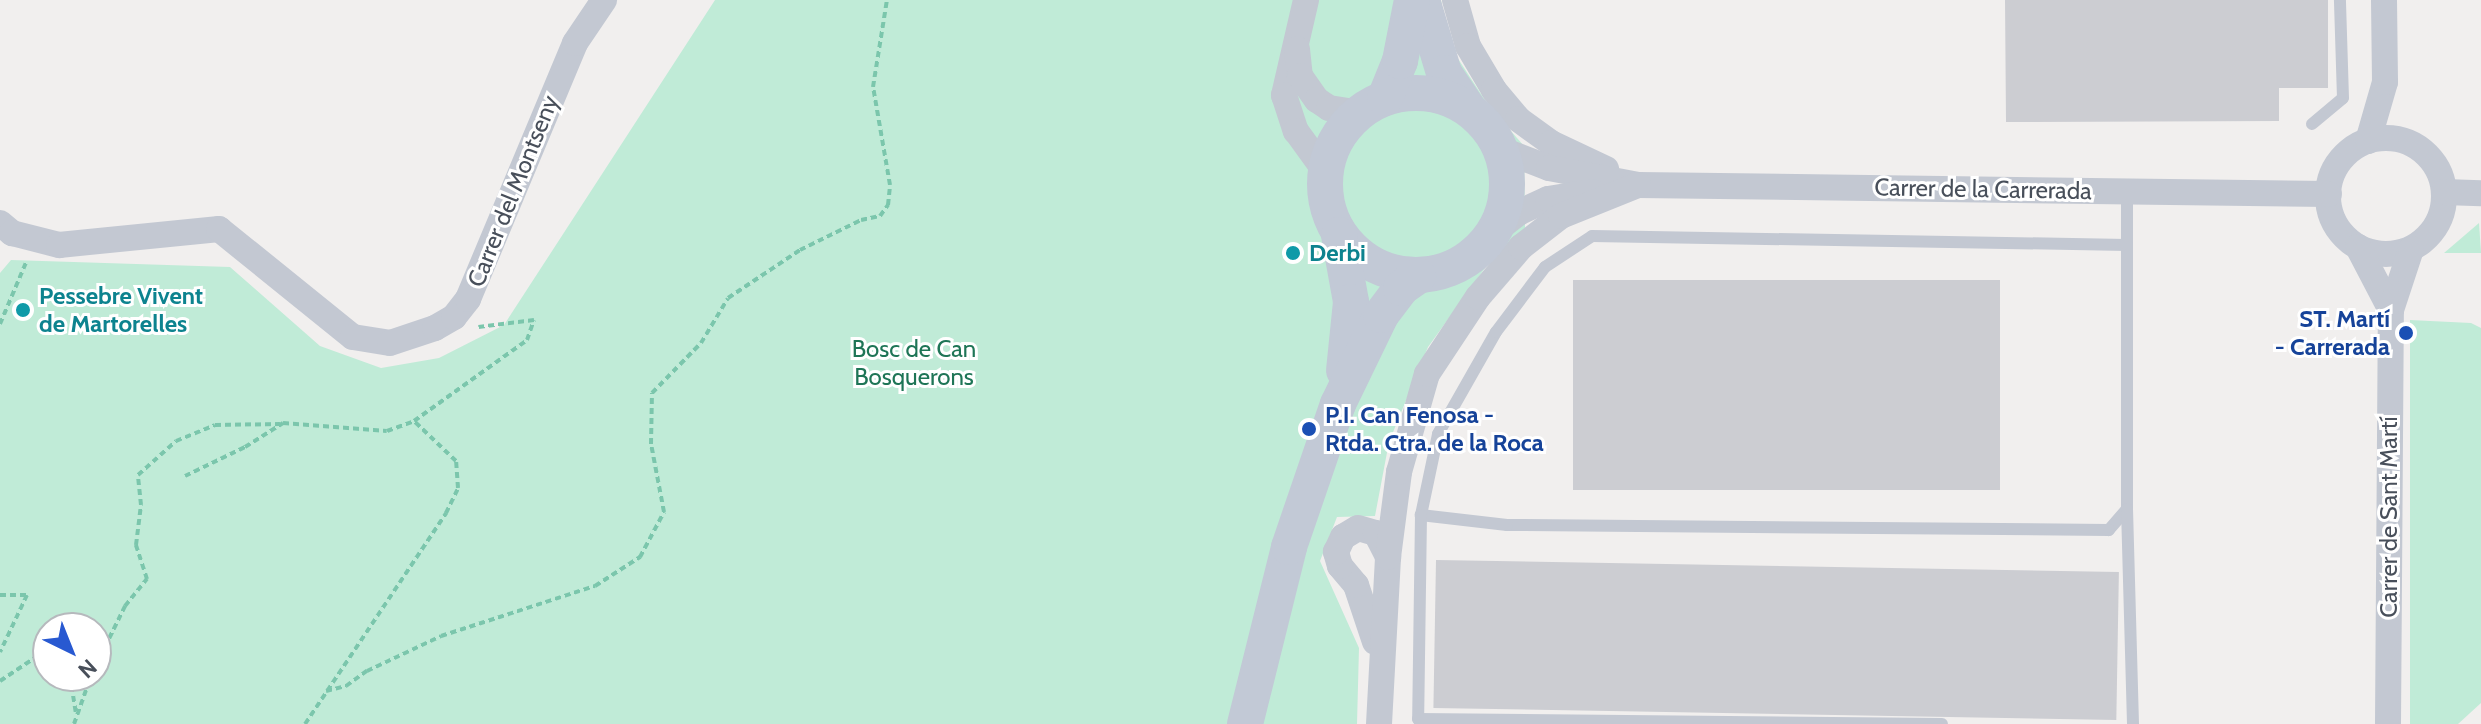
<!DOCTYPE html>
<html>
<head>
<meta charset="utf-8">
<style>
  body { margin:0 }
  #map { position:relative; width:2481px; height:724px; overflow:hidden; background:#f1efee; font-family:Cabin,sans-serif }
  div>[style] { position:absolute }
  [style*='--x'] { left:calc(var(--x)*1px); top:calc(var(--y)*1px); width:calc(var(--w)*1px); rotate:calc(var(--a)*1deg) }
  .green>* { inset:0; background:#c0ebd7 }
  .building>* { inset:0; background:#cccdd2; transform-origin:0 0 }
  .path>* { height:4px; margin-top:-2px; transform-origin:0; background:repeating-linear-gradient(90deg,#7bc6ac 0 6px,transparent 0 10px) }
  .lane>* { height:12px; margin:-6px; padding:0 6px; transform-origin:6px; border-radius:6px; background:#c3c8d2 }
  .street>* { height:26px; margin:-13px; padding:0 13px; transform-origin:13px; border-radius:13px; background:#c3c8d2 }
  .street>.ring { margin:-13px; padding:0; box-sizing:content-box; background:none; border:26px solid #c3c8d2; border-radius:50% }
  .secondary>* { height:36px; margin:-18px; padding:0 18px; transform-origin:18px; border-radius:18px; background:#c2c9d6 }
  .secondary>.ring { margin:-18px; padding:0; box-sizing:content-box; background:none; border:36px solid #c2c9d6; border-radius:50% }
  .dots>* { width:22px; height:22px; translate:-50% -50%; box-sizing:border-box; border:4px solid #fff; border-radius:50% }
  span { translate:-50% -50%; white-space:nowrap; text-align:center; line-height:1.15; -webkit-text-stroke:6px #fff; paint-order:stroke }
  .street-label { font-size:24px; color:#484f5a }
  .culture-label { font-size:24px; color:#0d838f; font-weight:700 }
  .left { translate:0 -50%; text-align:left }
  .transit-label { font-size:24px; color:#164399; font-weight:700 }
  .right { translate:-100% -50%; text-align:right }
  .park-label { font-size:24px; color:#1e7556 }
  .north { position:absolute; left:32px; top:612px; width:80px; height:80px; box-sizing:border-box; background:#fff; border:2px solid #b6b9bd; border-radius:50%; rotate:137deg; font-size:22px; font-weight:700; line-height:32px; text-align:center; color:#484f5a }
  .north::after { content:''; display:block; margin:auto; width:28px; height:36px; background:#2859d1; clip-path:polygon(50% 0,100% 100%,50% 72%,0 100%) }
</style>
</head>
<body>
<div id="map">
  <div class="green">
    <div style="clip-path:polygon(evenodd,715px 0,1441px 0,1447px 42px,1489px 106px,1524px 146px,1525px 228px,1490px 261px,1428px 347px,1389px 442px,1375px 516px,1337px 517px,1320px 561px,1359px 648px,1357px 724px,0 724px,0 273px,11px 260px,230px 267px,320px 346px,381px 368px,439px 358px,504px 325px,715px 0,48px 628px,96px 628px,96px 676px,48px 676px,48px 628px)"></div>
    <div style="clip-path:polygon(2479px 223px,2481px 253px,2444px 253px)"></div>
    <div style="clip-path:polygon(2410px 320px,2471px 323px,2481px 328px,2481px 703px,2458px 724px,2410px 724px)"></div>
  </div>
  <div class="building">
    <div style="clip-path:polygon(2005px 0,2328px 0,2328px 88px,2279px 88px,2279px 121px,2006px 122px)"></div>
    <div style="left:1573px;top:280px;width:427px;height:210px"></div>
    <div style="left:1436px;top:560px;width:683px;height:148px;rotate:1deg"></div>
  </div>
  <div class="path">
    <div style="--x:0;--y:324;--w:69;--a:-67.1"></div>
    <div style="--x:185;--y:476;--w:67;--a:-25.8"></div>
    <div style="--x:245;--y:447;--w:45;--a:-32.3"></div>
    <div style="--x:283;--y:423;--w:104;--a:4.4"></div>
    <div style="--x:387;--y:431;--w:29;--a:-20"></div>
    <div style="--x:414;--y:421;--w:139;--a:-35.6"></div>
    <div style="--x:527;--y:340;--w:21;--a:-71"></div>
    <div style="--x:534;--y:320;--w:56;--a:172.9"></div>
    <div style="--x:0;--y:595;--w:27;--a:0"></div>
    <div style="--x:27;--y:595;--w:63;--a:115.3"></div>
    <div style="--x:96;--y:665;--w:66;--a:-63.8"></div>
    <div style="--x:125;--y:606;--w:35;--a:-51"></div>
    <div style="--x:147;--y:579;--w:36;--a:-108"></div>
    <div style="--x:136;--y:545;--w:40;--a:-82.9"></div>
    <div style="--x:141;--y:505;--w:30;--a:-96"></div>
    <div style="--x:138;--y:475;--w:51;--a:-41.8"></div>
    <div style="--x:176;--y:441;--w:42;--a:-22.3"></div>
    <div style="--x:215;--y:425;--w:65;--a:-0.9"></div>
    <div style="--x:70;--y:676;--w:39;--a:81"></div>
    <div style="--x:0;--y:681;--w:58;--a:-33.7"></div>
    <div style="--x:326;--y:691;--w:21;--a:-14"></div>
    <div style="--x:346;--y:686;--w:26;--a:-36"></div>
    <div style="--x:367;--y:671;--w:82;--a:-25.3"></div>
    <div style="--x:441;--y:636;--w:162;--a:-18"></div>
    <div style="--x:595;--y:586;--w:54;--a:-32.8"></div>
    <div style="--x:640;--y:557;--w:51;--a:-61.9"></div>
    <div style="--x:664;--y:512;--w:69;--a:-100.8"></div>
    <div style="--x:651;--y:444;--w:51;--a:-88.9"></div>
    <div style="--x:652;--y:393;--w:70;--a:-45.6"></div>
    <div style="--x:701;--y:343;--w:52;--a:-59"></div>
    <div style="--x:728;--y:298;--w:87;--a:-33.7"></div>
    <div style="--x:800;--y:250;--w:68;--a:-26.2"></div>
    <div style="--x:861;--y:220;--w:19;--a:-12"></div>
    <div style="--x:880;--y:216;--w:14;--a:-54"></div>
    <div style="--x:888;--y:205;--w:20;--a:-84"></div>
    <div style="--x:890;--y:185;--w:99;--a:-99.8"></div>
    <div style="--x:873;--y:87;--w:88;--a:-80.9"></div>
    <div style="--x:74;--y:724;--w:51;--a:-70.5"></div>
    <div style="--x:305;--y:724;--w:254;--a:-56.2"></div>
    <div style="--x:446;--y:513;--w:28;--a:-64"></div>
    <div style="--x:458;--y:488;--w:27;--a:-94"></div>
    <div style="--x:456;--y:461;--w:58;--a:-136.4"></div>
  </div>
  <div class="lane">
    <div style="--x:2312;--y:124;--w:40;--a:-40"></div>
    <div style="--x:2343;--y:98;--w:98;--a:-91.8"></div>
    <div style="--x:2127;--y:191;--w:318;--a:90"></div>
    <div style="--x:2127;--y:509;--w:28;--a:131"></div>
    <div style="--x:2109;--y:530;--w:602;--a:-179.52"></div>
    <div style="--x:1507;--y:525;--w:87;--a:-173.4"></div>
    <div style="--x:1421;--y:515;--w:83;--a:-78.1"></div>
    <div style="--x:1438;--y:434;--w:117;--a:-60.4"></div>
    <div style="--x:1496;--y:332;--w:81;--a:-53"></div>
    <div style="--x:1545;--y:267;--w:56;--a:-33.4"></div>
    <div style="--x:1592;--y:236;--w:535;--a:0.96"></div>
    <div style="--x:2127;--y:509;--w:215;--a:88.4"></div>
    <div style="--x:1421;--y:515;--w:204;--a:90.8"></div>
    <div style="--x:1418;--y:719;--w:524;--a:0.55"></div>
  </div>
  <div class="street">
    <div style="--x:1306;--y:0;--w:98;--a:103"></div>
    <div style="--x:1284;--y:95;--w:38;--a:72"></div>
    <div style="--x:1296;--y:131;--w:49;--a:54.1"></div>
    <div style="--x:1455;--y:0;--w:48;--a:74.2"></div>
    <div style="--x:1468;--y:46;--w:51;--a:59.4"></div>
    <div style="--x:1494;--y:90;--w:38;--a:50"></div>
    <div style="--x:1518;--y:119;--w:41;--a:36"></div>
    <div style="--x:1551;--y:143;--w:61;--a:25.3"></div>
    <div style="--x:1297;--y:49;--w:27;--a:84"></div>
    <div style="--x:1300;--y:76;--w:29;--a:55"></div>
    <div style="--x:1317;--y:100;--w:14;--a:34"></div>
    <div style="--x:1329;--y:108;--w:31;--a:9"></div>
    <div class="ring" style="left:2328px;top:138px;width:90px;height:90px"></div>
    <div style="--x:2368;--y:141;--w:61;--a:-73.9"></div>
    <div style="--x:2385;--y:82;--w:82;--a:-90.7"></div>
    <div style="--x:1502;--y:150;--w:50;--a:21"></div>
    <div style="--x:1549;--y:168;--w:91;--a:10.8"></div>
    <div style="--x:1638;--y:185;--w:691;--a:0.75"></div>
    <div style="--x:2444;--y:192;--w:37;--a:2"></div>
    <div style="--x:0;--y:223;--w:16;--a:40"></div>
    <div style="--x:12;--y:233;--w:49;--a:14.3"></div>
    <div style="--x:59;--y:245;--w:161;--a:-5.7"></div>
    <div style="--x:219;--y:229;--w:172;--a:38.9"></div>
    <div style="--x:353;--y:337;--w:37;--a:9"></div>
    <div style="--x:390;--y:343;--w:47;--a:-18.4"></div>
    <div style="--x:435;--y:328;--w:22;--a:-30"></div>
    <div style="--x:454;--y:317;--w:23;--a:-52"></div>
    <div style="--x:468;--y:299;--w:277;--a:-67.3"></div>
    <div style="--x:575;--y:43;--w:52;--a:-56"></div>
    <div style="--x:1494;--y:232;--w:31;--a:-38"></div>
    <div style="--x:1518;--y:213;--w:33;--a:-25"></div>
    <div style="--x:1548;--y:199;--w:45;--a:-9"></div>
    <div style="--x:2358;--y:247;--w:71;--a:62.4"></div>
    <div style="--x:1375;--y:642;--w:60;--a:-108.4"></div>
    <div style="--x:1356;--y:585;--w:25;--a:-130"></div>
    <div style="--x:1340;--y:566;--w:15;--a:-106"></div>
    <div style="--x:1336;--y:552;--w:17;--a:-65"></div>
    <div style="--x:1343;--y:537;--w:17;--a:-31"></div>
    <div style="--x:1358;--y:528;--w:19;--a:16"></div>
    <div style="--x:1376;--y:533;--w:27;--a:63"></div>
    <div style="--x:1379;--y:724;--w:167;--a:-86.9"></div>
    <div style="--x:1388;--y:557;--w:86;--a:-82.6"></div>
    <div style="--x:1399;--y:472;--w:102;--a:-74.1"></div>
    <div style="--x:1427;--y:374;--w:92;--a:-56.5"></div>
    <div style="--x:1478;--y:297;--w:66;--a:-49.3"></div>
    <div style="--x:1521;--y:247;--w:51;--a:-37.8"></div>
    <div style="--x:1561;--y:216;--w:83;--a:-21.9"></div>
    <div style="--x:2388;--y:724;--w:414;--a:-89.6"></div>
    <div style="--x:2391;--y:310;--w:64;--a:-71.8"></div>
  </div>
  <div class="secondary">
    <div style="--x:1422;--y:0;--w:76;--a:73.2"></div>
    <div style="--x:1444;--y:73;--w:42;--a:55.6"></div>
    <div class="ring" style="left:1325px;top:93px;width:146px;height:146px"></div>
    <div style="--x:1385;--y:98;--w:40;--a:-68"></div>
    <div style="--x:1400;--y:61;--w:62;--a:-78.9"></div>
    <div style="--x:1339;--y:235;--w:68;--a:79.8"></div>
    <div style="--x:1351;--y:302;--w:69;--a:95.8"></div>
    <div style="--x:1245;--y:724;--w:182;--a:-76"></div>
    <div style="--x:1289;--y:547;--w:151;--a:-71.1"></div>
    <div style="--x:1338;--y:404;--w:99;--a:-64.2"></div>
    <div style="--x:1381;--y:315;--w:34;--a:-53"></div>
    <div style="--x:1401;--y:288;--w:21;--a:-35"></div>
  </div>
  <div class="dots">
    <div style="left:1293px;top:253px;background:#0f9aa8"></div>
    <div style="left:23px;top:310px;background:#0f9aa8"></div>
    <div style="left:2406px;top:333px;background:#1a4fb4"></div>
    <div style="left:1309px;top:429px;background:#1a4fb4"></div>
  </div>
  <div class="street-label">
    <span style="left:1983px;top:189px;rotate:1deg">Carrer de la Carrerada</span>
    <span style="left:513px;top:191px;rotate:-68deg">Carrer del Montseny</span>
    <span style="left:2389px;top:517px;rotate:-90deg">Carrer de Sant Martí</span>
  </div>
  <div class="culture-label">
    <span class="left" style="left:1309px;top:253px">Derbi</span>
    <span class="left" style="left:39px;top:310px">Pessebre Vivent<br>de Martorelles</span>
  </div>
  <div class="transit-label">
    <span class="right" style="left:2390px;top:333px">ST. Martí<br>- Carrerada</span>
    <span class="left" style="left:1325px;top:429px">P.I. Can Fenosa -<br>Rtda. Ctra. de la Roca</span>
  </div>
  <div class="park-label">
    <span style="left:914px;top:363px">Bosc de Can<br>Bosquerons</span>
  </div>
  <div class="north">N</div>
</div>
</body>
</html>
